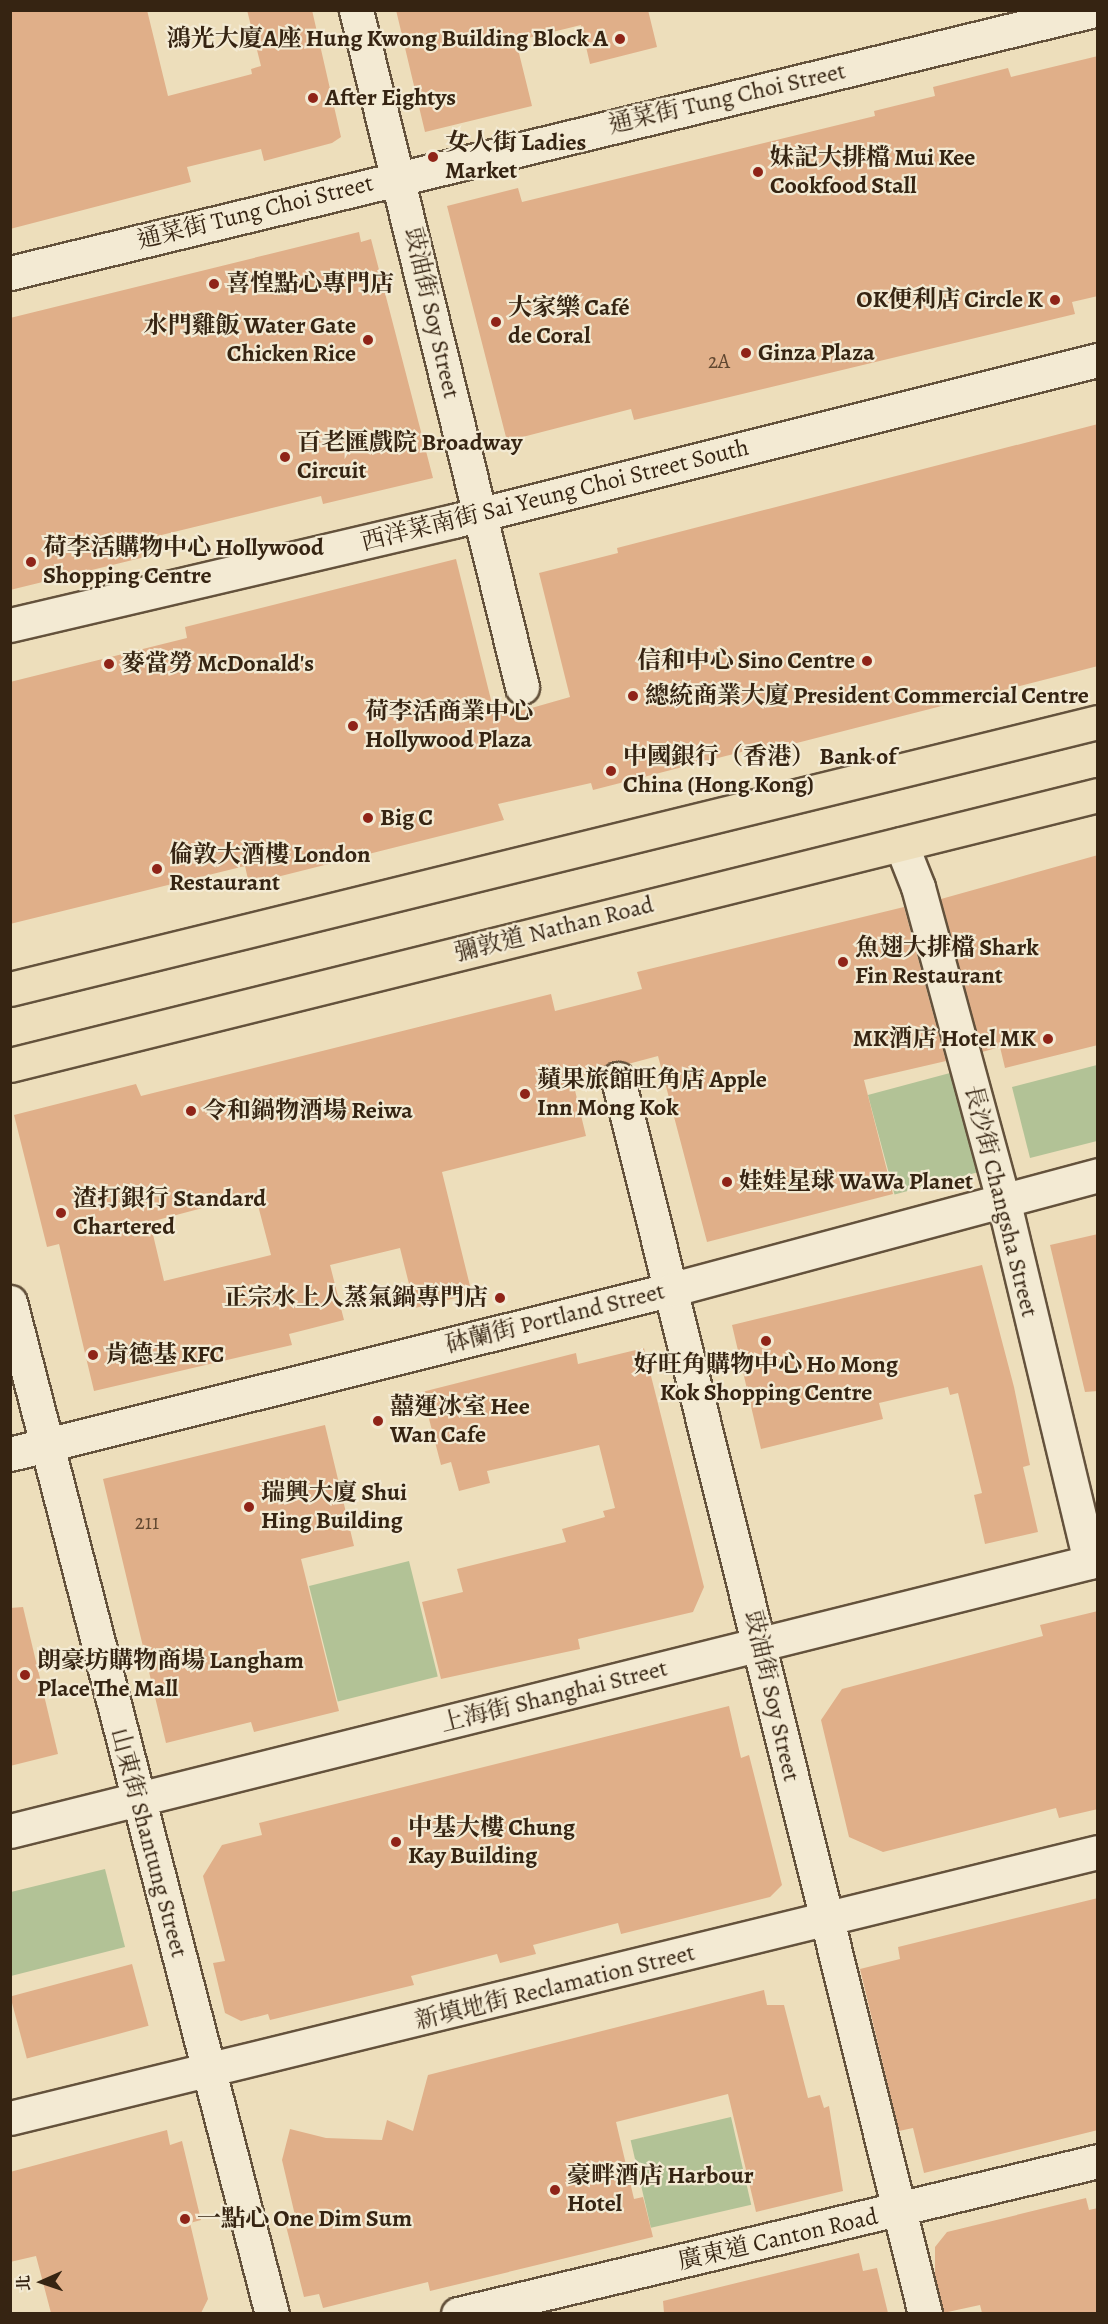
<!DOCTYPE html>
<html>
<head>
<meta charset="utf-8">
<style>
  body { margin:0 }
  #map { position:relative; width:1108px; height:2324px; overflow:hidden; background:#eddebb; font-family:Alegreya,"Noto Serif TC",serif }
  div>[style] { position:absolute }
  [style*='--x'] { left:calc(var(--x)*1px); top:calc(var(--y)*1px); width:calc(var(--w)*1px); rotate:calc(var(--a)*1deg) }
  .green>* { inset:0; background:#b2c296; transform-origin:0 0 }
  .building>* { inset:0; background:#e0af89; transform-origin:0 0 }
  .roads { filter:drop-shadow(2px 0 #64523c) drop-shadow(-2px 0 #64523c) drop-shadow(0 2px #64523c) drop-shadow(0 -2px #64523c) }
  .street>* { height:33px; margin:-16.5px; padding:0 16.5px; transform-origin:16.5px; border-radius:16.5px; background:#f3ead3 }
  .secondary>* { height:33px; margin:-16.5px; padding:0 16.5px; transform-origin:16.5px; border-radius:16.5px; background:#f3ead3 }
  .primary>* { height:33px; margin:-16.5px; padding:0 16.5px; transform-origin:16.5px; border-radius:16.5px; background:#eddebb }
  .dots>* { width:16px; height:16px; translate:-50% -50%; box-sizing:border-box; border:3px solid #f3ead3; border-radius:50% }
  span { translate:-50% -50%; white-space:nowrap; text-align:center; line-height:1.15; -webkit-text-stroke:4.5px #f3ead3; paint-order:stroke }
  .number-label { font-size:21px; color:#604730 }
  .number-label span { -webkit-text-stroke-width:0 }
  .poi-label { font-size:24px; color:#362412; font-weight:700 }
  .right { translate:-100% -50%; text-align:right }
  .left { translate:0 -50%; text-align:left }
  .street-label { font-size:24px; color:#362412 }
  .frame { position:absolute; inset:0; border:12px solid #362412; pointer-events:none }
  .north { position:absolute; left:12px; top:2252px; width:60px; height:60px; -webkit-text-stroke:4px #f3ead3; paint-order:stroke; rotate:267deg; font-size:16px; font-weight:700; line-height:24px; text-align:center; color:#362412 }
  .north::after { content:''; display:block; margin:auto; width:21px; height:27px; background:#362412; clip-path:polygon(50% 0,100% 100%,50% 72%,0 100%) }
</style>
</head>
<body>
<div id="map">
  <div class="green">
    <div style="clip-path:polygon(1097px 1065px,1097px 1141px,1030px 1158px,1012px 1087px)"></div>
    <div style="left:950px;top:1073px;width:103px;height:85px;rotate:75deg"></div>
    <div style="left:409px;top:1561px;width:119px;height:103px;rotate:76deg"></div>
    <div style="clip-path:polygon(105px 1869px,125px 1947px,11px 1976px,11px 1892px)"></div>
    <div style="left:731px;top:2117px;width:90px;height:103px;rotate:77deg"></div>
  </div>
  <div class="building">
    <div style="clip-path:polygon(10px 10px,147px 10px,168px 96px,252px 74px,251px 69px,261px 66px,247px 10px,312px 10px,341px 137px,332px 143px,264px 161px,261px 149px,187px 167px,191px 182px,10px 229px)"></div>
    <div style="clip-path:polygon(396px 10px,648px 10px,657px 47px,590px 64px,581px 25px,516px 41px,532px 106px,425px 132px)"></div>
    <div style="clip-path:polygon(1098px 56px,1098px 296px,1072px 302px,1075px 314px,634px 420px,631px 409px,507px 441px,447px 206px,518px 188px,522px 202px,875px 116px,874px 111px,935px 96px,933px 87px,1008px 68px,1011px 77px)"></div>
    <div style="clip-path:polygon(359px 232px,361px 242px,371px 239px,433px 478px,323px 504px,321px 496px,141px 540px,145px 557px,10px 590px,10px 318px)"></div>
    <div style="clip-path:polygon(1098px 424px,1098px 666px,785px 746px,784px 741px,593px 790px,591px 783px,498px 804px,504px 820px,249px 884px,245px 866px,10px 924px,10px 682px,187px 638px,185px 627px,456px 559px,495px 716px,528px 709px,570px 697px,539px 573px,618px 553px,617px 548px)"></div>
    <div style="clip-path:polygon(1098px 855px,1098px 1045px,1005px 1068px,1000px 1047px,982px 1052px,941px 899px)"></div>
    <div style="clip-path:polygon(evenodd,904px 907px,946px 1061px,864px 1080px,893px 1194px,707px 1242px,658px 1056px,628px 1064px,614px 1061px,602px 1071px,572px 1078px,586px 1136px,442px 1172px,472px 1294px,415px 1308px,400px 1248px,330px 1265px,344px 1320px,289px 1334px,292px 1345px,94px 1391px,59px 1244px,47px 1247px,14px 1115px,136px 1084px,141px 1096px,551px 994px,555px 1011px,642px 989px,637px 972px,904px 907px,255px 1194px,271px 1255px,164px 1281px,150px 1222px,255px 1194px)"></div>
    <div style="clip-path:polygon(1098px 1234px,1098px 1391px,1085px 1392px,1050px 1245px)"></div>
    <div style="clip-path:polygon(982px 1265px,1014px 1387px,1030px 1465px,1023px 1467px,1038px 1532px,985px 1544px,974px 1495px,982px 1493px,958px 1393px,950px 1395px,948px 1387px,879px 1403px,883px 1419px,761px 1449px,732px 1325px)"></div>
    <div style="clip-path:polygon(644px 1348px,704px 1587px,693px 1612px,578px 1639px,580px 1649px,441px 1679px,422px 1602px,463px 1592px,457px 1569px,566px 1542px,562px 1529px,605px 1517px,603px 1511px,615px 1508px,599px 1445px,487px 1471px,490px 1483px,459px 1491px,451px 1462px,441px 1465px,422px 1392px,576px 1353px,578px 1364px)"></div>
    <div style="clip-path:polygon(325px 1425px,354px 1546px,301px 1559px,339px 1711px,254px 1732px,251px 1722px,166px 1743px,103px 1479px)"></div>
    <div style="clip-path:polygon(23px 1607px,58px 1754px,10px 1766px,10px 1608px)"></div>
    <div style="clip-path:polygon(1098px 1611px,1098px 1809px,1059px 1818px,1056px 1808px,883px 1852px,849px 1837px,821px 1720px,842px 1689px,1043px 1636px,1040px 1625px)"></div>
    <div style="clip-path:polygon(729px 1706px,741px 1758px,749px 1755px,782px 1885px,770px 1897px,621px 1934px,618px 1923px,533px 1945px,536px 1954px,500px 1963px,497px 1954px,411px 1976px,414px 1985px,270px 2020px,268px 2014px,241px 2021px,225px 2013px,213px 1963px,225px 1961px,203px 1876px,222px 1845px,262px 1835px,259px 1823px)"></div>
    <div style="clip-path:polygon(1098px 1898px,1098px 2130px,924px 2173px,913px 2128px,899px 2131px,860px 1969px,900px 1959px,898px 1947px)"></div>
    <div style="left:132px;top:1964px;width:64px;height:126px;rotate:75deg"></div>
    <div style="clip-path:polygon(764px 1990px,767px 2005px,784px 2005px,808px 2098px,820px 2095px,824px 2108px,829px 2106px,843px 2191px,756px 2212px,728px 2094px,616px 2122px,634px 2199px,643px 2197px,653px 2237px,430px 2291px,428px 2282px,323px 2308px,319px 2294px,304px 2297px,286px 2226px,297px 2224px,282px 2160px,290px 2129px,326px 2138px,382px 2140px,387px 2120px,413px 2131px,428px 2075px)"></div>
    <div style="clip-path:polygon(167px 2130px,170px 2145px,182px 2141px,201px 2220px,190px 2223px,208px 2299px,201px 2313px,51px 2313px,36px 2256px,10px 2262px,10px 2172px)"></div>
    <div style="clip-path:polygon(1086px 2198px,1089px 2210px,1098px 2208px,1098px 2313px,982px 2313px,980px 2305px,943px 2313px,935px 2276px,935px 2247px,947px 2232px)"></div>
    <div style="clip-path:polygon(859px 2253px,863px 2271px,877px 2268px,888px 2313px,664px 2313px,663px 2301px)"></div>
  </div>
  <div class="roads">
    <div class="street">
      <div style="--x:356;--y:10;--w:697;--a:76.22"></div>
      <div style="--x:10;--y:273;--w:1116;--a:-13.63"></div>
      <div style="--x:10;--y:625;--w:456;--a:-13.2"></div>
      <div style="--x:454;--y:521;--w:664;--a:-14.04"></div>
      <div style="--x:901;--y:844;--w:46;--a:68.4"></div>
      <div style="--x:918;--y:887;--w:323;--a:74.8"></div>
      <div style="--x:1003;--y:1199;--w:373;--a:76.5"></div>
      <div style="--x:618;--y:1079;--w:1273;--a:76.04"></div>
      <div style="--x:10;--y:1454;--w:683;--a:-13.98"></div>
      <div style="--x:673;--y:1289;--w:440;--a:-15"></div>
      <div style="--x:458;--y:2314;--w:658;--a:-13.44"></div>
    </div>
    <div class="secondary">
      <div style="--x:10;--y:1302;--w:1045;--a:75.49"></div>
      <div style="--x:10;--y:1831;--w:1121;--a:-13.99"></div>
      <div style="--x:10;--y:2118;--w:1120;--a:-13.74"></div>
    </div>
    <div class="primary">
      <div style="--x:10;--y:989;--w:1120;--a:-13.79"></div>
      <div style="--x:10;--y:1065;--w:1121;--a:-13.94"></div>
    </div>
  </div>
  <div class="dots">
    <div style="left:620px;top:39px;background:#8f2418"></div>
    <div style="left:313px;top:98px;background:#8f2418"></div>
    <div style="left:433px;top:157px;background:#8f2418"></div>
    <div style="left:758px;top:172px;background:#8f2418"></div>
    <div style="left:214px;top:284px;background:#8f2418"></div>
    <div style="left:1055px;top:300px;background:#8f2418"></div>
    <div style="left:496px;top:322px;background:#8f2418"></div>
    <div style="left:368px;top:340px;background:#8f2418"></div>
    <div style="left:746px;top:353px;background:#8f2418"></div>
    <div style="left:285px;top:457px;background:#8f2418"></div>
    <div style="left:31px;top:562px;background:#8f2418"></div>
    <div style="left:867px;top:661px;background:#8f2418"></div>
    <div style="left:109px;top:664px;background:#8f2418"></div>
    <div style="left:633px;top:696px;background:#8f2418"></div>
    <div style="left:353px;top:726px;background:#8f2418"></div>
    <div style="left:611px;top:771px;background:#8f2418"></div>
    <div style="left:368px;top:818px;background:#8f2418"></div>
    <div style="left:157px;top:869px;background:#8f2418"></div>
    <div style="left:843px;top:962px;background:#8f2418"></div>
    <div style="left:1048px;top:1039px;background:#8f2418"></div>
    <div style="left:525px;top:1094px;background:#8f2418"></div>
    <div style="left:191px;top:1111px;background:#8f2418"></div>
    <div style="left:727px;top:1182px;background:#8f2418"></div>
    <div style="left:61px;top:1213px;background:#8f2418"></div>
    <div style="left:500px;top:1298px;background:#8f2418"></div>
    <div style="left:766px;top:1341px;background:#8f2418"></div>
    <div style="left:93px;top:1355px;background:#8f2418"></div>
    <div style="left:378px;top:1421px;background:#8f2418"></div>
    <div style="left:249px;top:1507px;background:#8f2418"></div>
    <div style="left:25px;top:1675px;background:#8f2418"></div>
    <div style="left:396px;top:1842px;background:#8f2418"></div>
    <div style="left:555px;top:2190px;background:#8f2418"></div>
    <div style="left:185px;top:2219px;background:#8f2418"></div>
  </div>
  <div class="number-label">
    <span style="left:719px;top:361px">2A</span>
    <span style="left:147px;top:1522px">211</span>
  </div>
  <div class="poi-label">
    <span class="right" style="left:608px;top:39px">鴻光大廈A座 Hung Kwong Building Block A</span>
    <span class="left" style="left:325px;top:98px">After Eightys</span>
    <span class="left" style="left:445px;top:157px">女人街 Ladies<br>Market</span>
    <span class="left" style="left:770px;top:172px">妹記大排檔 Mui Kee<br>Cookfood Stall</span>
    <span class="left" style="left:226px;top:284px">喜惶點心專門店</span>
    <span class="right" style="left:1043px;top:300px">OK便利店 Circle K</span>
    <span class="left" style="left:508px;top:322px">大家樂 Café<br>de Coral</span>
    <span class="right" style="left:356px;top:340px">水門雞飯 Water Gate<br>Chicken Rice</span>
    <span class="left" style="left:758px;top:353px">Ginza Plaza</span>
    <span class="left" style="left:297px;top:457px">百老匯戲院 Broadway<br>Circuit</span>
    <span class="left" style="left:43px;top:562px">荷李活購物中心 Hollywood<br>Shopping Centre</span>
    <span class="right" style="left:855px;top:661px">信和中心 Sino Centre</span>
    <span class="left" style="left:121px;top:664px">麥當勞 McDonald's</span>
    <span class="left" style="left:645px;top:696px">總統商業大廈 President Commercial Centre</span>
    <span class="left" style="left:365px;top:726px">荷李活商業中心<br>Hollywood Plaza</span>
    <span class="left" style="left:623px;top:771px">中國銀行（香港） Bank of<br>China (Hong Kong)</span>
    <span class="left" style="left:380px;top:818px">Big C</span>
    <span class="left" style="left:169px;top:869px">倫敦大酒樓 London<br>Restaurant</span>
    <span class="left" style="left:855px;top:962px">魚翅大排檔 Shark<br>Fin Restaurant</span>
    <span class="right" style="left:1036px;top:1039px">MK酒店 Hotel MK</span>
    <span class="left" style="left:537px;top:1094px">蘋果旅館旺角店 Apple<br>Inn Mong Kok</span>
    <span class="left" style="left:203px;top:1111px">令和鍋物酒場 Reiwa</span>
    <span class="left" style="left:739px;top:1182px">娃娃星球 WaWa Planet</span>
    <span class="left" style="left:73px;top:1213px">渣打銀行 Standard<br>Chartered</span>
    <span class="right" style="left:488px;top:1298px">正宗水上人蒸氣鍋專門店</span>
    <span class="left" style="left:105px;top:1355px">肯德基 KFC</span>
    <span style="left:766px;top:1379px">好旺角購物中心 Ho Mong<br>Kok Shopping Centre</span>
    <span class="left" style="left:390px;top:1421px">囍運冰室 Hee<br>Wan Cafe</span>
    <span class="left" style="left:261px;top:1507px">瑞興大廈 Shui<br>Hing Building</span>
    <span class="left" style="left:37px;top:1675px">朗豪坊購物商場 Langham<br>Place The Mall</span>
    <span class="left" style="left:408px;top:1842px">中基大樓 Chung<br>Kay Building</span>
    <span class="left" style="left:567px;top:2190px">豪畔酒店 Harbour<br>Hotel</span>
    <span class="left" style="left:197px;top:2219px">一點心 One Dim Sum</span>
  </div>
  <div class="street-label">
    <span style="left:727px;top:98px;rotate:-13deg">通菜街 Tung Choi Street</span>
    <span style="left:255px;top:212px;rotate:-14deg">通菜街 Tung Choi Street</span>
    <span style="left:432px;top:313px;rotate:77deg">豉油街 Soy Street</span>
    <span style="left:555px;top:495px;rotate:-14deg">西洋菜南街 Sai Yeung Choi Street South</span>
    <span style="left:554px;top:929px;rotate:-14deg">彌敦道 Nathan Road</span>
    <span style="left:1001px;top:1201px;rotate:76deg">長沙街 Changsha Street</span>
    <span style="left:555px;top:1318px;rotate:-14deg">砵蘭街 Portland Street</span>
    <span style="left:554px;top:1696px;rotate:-14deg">上海街 Shanghai Street</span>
    <span style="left:772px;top:1696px;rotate:77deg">豉油街 Soy Street</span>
    <span style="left:149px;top:1843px;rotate:75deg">山東街 Shantung Street</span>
    <span style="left:555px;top:1987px;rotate:-14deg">新填地街 Reclamation Street</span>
    <span style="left:778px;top:2239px;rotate:-13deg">廣東道 Canton Road</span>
  </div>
  <div class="frame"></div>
  <div class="north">北</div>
</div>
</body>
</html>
